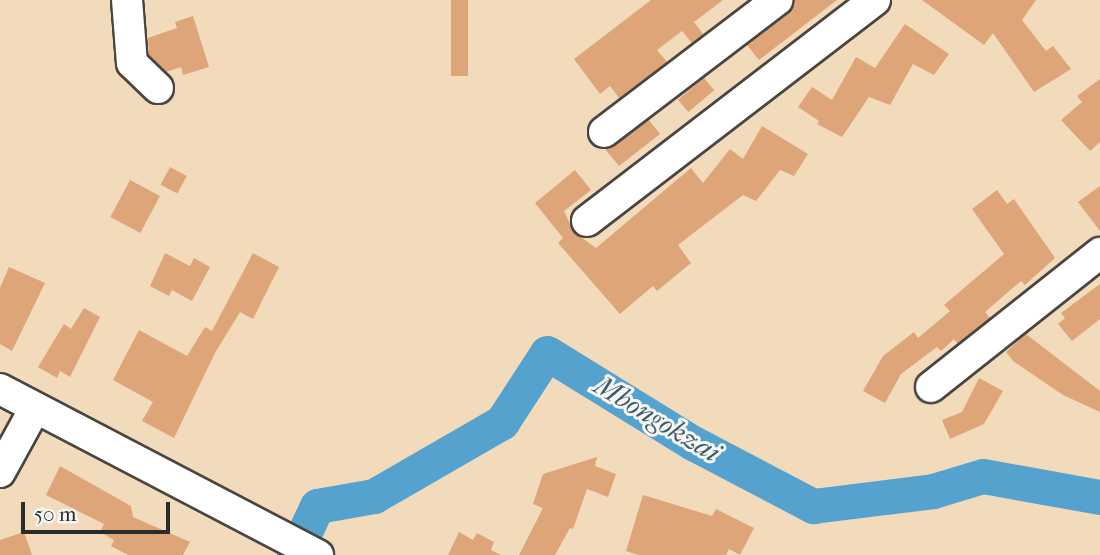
<!DOCTYPE html>
<html>
<head>
<meta charset="utf-8">
<style>
  body { margin:0 }
  #map { position:relative; width:1100px; height:555px; overflow:hidden; background:#f2dbbb; font-family:"IM FELL French Canon",serif }
  div>[style] { position:absolute }
  [style*='--x'] { left:calc(var(--x)*1px); top:calc(var(--y)*1px); width:calc(var(--w)*1px); rotate:calc(var(--a)*1deg) }
  .river>* { height:35px; margin:-17.5px; padding:0 17.5px; transform-origin:17.5px; border-radius:17.5px; background:#56a2ce }
  .building>* { inset:0; background:#dea578; transform-origin:0 0 }
  .roads { filter:drop-shadow(2px 0 #494541) drop-shadow(-2px 0 #494541) drop-shadow(0 2px #494541) drop-shadow(0 -2px #494541) }
  .minor>* { height:30px; margin:-15px; padding:0 15px; transform-origin:15px; border-radius:15px; background:#fff }
  span { translate:-50% -50%; white-space:nowrap; text-align:center; line-height:1.15; -webkit-text-stroke:6px #f6f6f2; paint-order:stroke }
  .water-label { font-size:28px; color:#3c5b6c; font-style:italic }
  .scale { position:absolute; left:21px; top:502px; width:149px; height:32px; box-sizing:border-box; border:4px solid #2b2b2b; border-top:0; padding-left:9px; font-size:21px; line-height:24px; white-space:nowrap; color:#2b2b2b; -webkit-text-stroke:5px #f6f6f2; paint-order:stroke }
</style>
</head>
<body>
<div id="map">
  <div class="river">
    <div style="--x:294;--y:555;--w:54;--a:-64.9"></div>
    <div style="--x:317;--y:506;--w:58;--a:-10"></div>
    <div style="--x:374;--y:496;--w:148;--a:-30"></div>
    <div style="--x:502;--y:422;--w:82;--a:-56.9"></div>
    <div style="--x:547;--y:353;--w:172;--a:31.7"></div>
    <div style="--x:693;--y:443;--w:136;--a:27.7"></div>
    <div style="--x:813;--y:506;--w:121;--a:-7.1"></div>
    <div style="--x:933;--y:491;--w:52;--a:-16.7"></div>
    <div style="--x:983;--y:476;--w:119;--a:10.2"></div>
  </div>
  <div class="building">
    <div style="left:451px;top:0;width:17px;height:76px"></div>
    <div style="clip-path:polygon(651px 0,723px 0,694px 22px,703px 34px,692px 43px,682px 31px,657px 50px,667px 62px,619px 98px,610px 86px,600px 94px,574px 59px)"></div>
    <div style="clip-path:polygon(795px 0,837px 0,759px 60px,747px 45px,788px 14px)"></div>
    <div style="clip-path:polygon(922px 0,1036px 0,1022px 20px,1046px 51px,1053px 46px,1071px 69px,1034px 92px,993px 33px,984px 45px)"></div>
    <div style="clip-path:polygon(193px 16px,209px 67px,183px 75px,181px 67px,166px 72px,149px 55px,148px 38px,177px 28px,175px 22px)"></div>
    <div style="clip-path:polygon(905px 24px,949px 54px,934px 75px,913px 64px,890px 105px,869px 97px,842px 137px,817px 124px,819px 121px,798px 107px,812px 87px,832px 100px,856px 57px,875px 68px)"></div>
    <div style="left:704px;top:78px;width:16px;height:34px;rotate:50deg"></div>
    <div style="clip-path:polygon(1100px 79px,1100px 142px,1090px 151px,1061px 120px,1082px 102px,1077px 96px)"></div>
    <div style="clip-path:polygon(649px 120px,660px 134px,619px 166px,605px 149px)"></div>
    <div style="clip-path:polygon(762px 126px,808px 154px,794px 176px,780px 170px,756px 201px,743px 195px,678px 245px,691px 263px,657px 291px,653px 286px,620px 314px,558px 243px,563px 238px,535px 203px,575px 170px,591px 190px,564px 211px,574px 232px,596px 248px,691px 168px,703px 183px,730px 149px,743px 159px)"></div>
    <div style="left:170px;top:167px;width:19px;height:20px;rotate:28deg"></div>
    <div style="left:130px;top:180px;width:34px;height:42px;rotate:28deg"></div>
    <div style="clip-path:polygon(1100px 186px,1100px 231px,1078px 202px)"></div>
    <div style="clip-path:polygon(997px 190px,1007px 204px,1014px 199px,1055px 258px,1025px 285px,1021px 281px,985px 312px,990px 318px,958px 344px,954px 339px,941px 351px,937px 347px,901px 374px,885px 403px,863px 391px,883px 356px,914px 332px,918px 338px,950px 311px,944px 305px,1004px 254px,972px 209px)"></div>
    <div style="clip-path:polygon(165px 253px,190px 266px,194px 258px,210px 267px,192px 301px,172px 290px,169px 296px,150px 286px)"></div>
    <div style="clip-path:polygon(253px 253px,279px 267px,253px 319px,240px 312px,215px 353px,174px 438px,142px 421px,153px 402px,113px 380px,139px 330px,187px 356px,205px 327px,212px 331px)"></div>
    <div style="clip-path:polygon(9px 267px,45px 283px,12px 351px,0 344px,0 288px)"></div>
    <div style="clip-path:polygon(1100px 284px,1100px 319px,1072px 341px,1058px 324px,1065px 318px,1061px 313px)"></div>
    <div style="clip-path:polygon(84px 308px,100px 317px,70px 377px,60px 371px,57px 378px,38px 367px,64px 324px,71px 329px)"></div>
    <div style="clip-path:polygon(1026px 334px,1100px 391px,1100px 412px,1063px 395px,1013px 361px,1006px 352px)"></div>
    <div style="clip-path:polygon(979px 378px,1003px 391px,984px 424px,950px 439px,942px 420px,962px 412px)"></div>
    <div style="clip-path:polygon(597px 457px,595px 466px,616px 474px,608px 497px,587px 489px,573px 529px,570px 528px,555px 555px,519px 555px,543px 508px,533px 504px,543px 474px)"></div>
    <div style="clip-path:polygon(60px 466px,131px 506px,133px 517px,190px 542px,183px 555px,128px 555px,111px 546px,114px 540px,100px 532px,104px 524px,46px 495px)"></div>
    <div style="clip-path:polygon(643px 495px,712px 516px,716px 509px,754px 528px,740px 555px,729px 549px,726px 555px,638px 555px,626px 551px)"></div>
    <div style="clip-path:polygon(24px 532px,32px 555px,0 555px,0 540px)"></div>
    <div style="clip-path:polygon(459px 532px,473px 540px,477px 533px,494px 542px,491px 550px,501px 555px,448px 555px)"></div>
  </div>
  <div class="roads">
    <div class="minor">
      <div style="--x:127;--y:0;--w:63;--a:85.5"></div>
      <div style="--x:132;--y:63;--w:36;--a:44"></div>
      <div style="--x:604;--y:132;--w:218;--a:-37.3"></div>
      <div style="--x:587;--y:221;--w:363;--a:-37.5"></div>
      <div style="--x:931;--y:387;--w:216;--a:-38.4"></div>
      <div style="--x:0;--y:389;--w:359;--a:27.6"></div>
      <div style="--x:0;--y:472;--w:73;--a:-61.3"></div>
    </div>
  </div>
  <div class="water-label">
    <span style="left:657px;top:419px;rotate:31deg">Mbongokzai</span>
  </div>
  <div class="scale">50 m</div>
</div>
</body>
</html>
